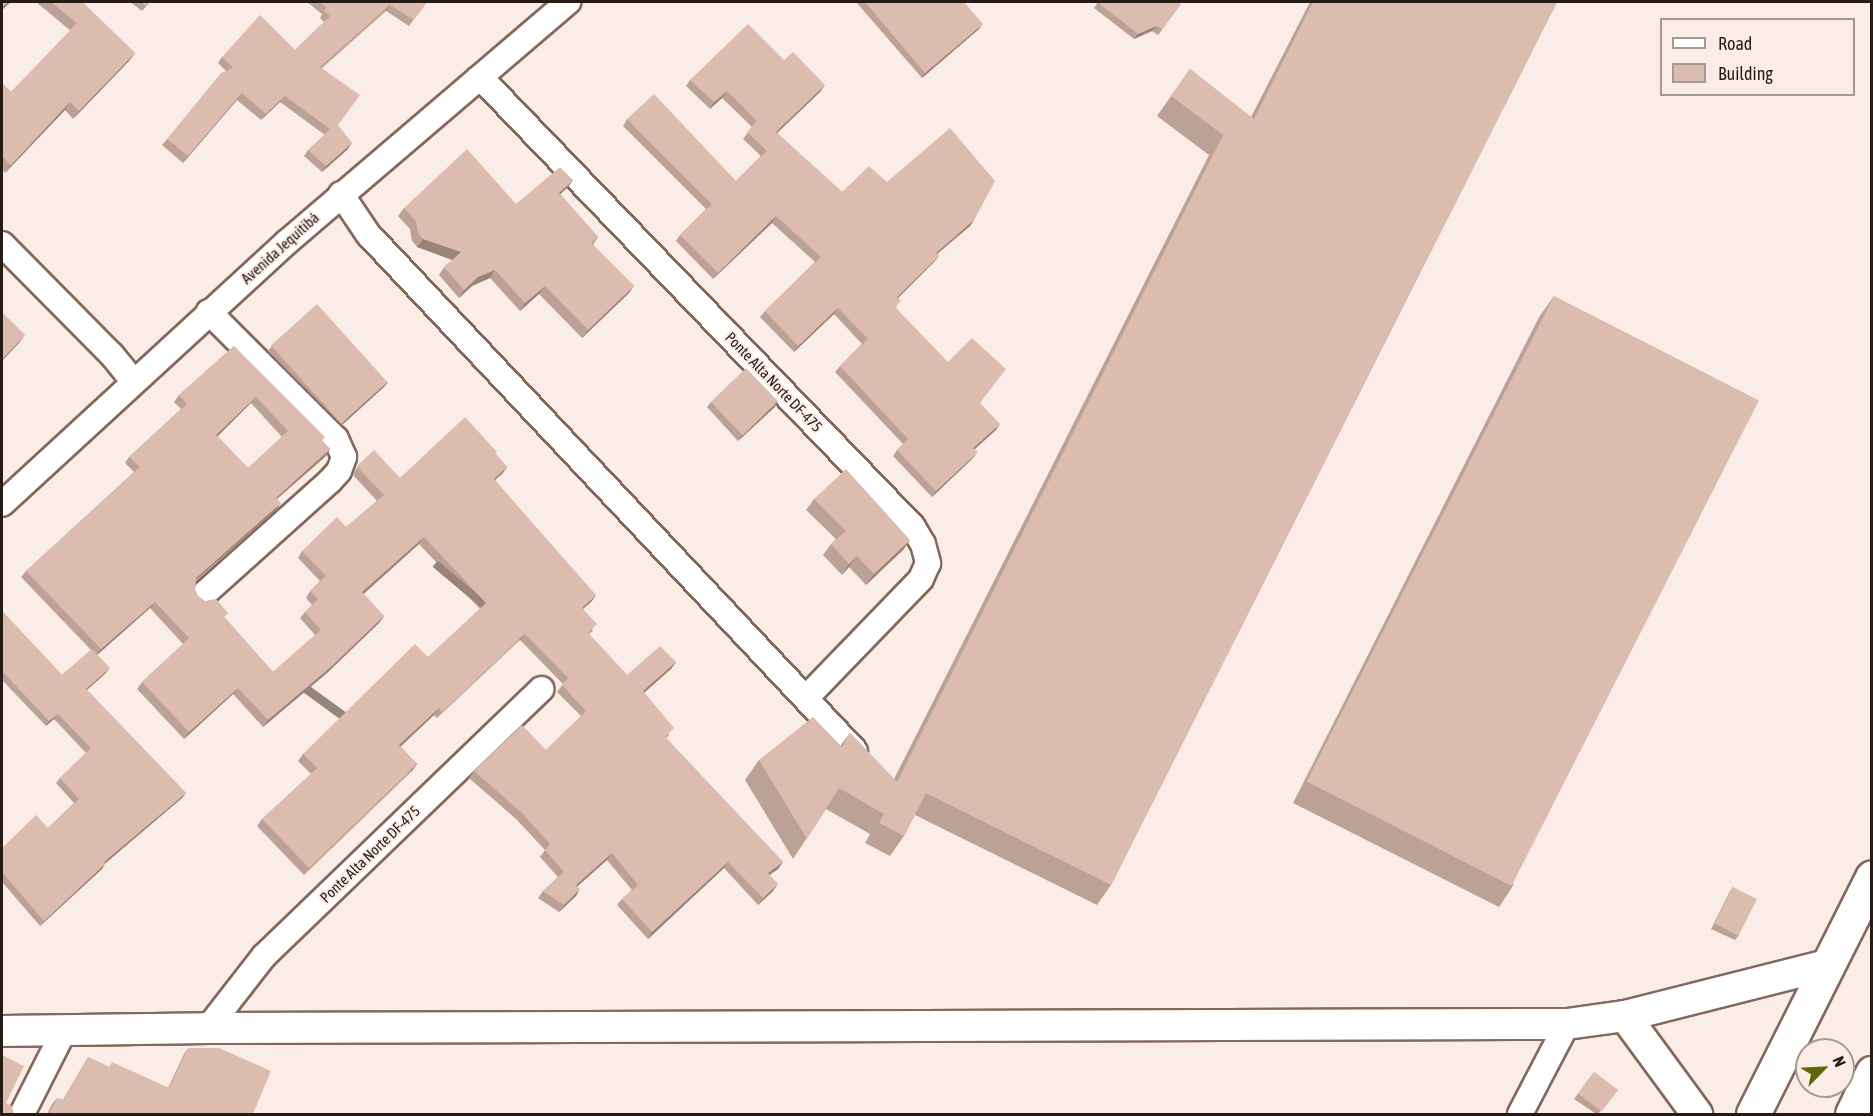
<!DOCTYPE html>
<html>
<head>
<meta charset="utf-8">
<style>
  body { margin:0 }
  #map { position:relative; width:1873px; height:1116px; overflow:hidden; background:#faede7; font-family:"Asap Condensed",sans-serif }
  div>[style] { position:absolute }
  [style*='--x'] { left:calc(var(--x)*1px); top:calc(var(--y)*1px); width:calc(var(--w)*1px); rotate:calc(var(--a)*1deg) }
  .roads { filter:drop-shadow(2px 0 #84685b) drop-shadow(-2px 0 #84685b) drop-shadow(0 2px #84685b) drop-shadow(0 -2px #84685b) }
  .minor>* { height:24px; margin:-12px; padding:0 12px; transform-origin:12px; border-radius:12px; background:#fff }
  .tertiary>* { height:30px; margin:-15px; padding:0 15px; transform-origin:15px; border-radius:15px; background:#fff }
  .trunk>* { height:33px; margin:-16.5px; padding:0 16.5px; transform-origin:16.5px; border-radius:16.5px; background:#fff }
  .wall>* { inset:0; background:#bca296 }
  .shaded-wall>* { inset:0; background:#99847a; transform-origin:0 0 }
  .building>* { inset:0; background:#dbbcae; transform-origin:0 0 }
  span { translate:-50% -50%; white-space:nowrap; text-align:center; line-height:1.15; -webkit-text-stroke:4.5px #faede7; paint-order:stroke }
  .street-label { font-size:15px; color:#261b15 }
  .frame { position:absolute; inset:0; border:3px solid #261b15; pointer-events:none }
  .legend { position:absolute; left:1660px; top:18px; width:195px; height:78px; box-sizing:border-box; background:#faede7; border:2px solid #a59993; margin:0; padding:8px 10px; list-style:none; font-size:18px; color:#261b15 }
  .legend li { display:flex; align-items:center; gap:12px; height:30px }
  .legend b { width:30px; border:2px solid #a59993 }
  .north { position:absolute; left:1795px; top:1038px; width:60px; height:60px; box-sizing:border-box; background:#faede7; border:2px solid #a59993; border-radius:50%; rotate:66deg; font-size:16px; font-weight:700; line-height:24px; text-align:center; color:#261b15 }
  .north::after { content:''; display:block; margin:auto; width:21px; height:27px; background:#5e6709; clip-path:polygon(50% 0,100% 100%,50% 72%,0 100%) }
</style>
</head>
<body>
<div id="map">
  <div class="roads">
    <div class="minor">
      <div style="--x:480;--y:77;--w:624;--a:46.1"></div>
      <div style="--x:913;--y:527;--w:20;--a:60"></div>
      <div style="--x:923;--y:544;--w:20;--a:75"></div>
      <div style="--x:928;--y:563;--w:17;--a:114"></div>
      <div style="--x:921;--y:579;--w:165;--a:134"></div>
      <div style="--x:341;--y:194;--w:48;--a:56"></div>
      <div style="--x:368;--y:234;--w:710;--a:46.71"></div>
      <div style="--x:2;--y:244;--w:156;--a:45.3"></div>
      <div style="--x:112;--y:355;--w:33;--a:51"></div>
      <div style="--x:2;--y:504;--w:387;--a:-42.6"></div>
      <div style="--x:287;--y:242;--w:370;--a:-40.5"></div>
      <div style="--x:204;--y:594;--w:169;--a:-41.9"></div>
      <div style="--x:330;--y:481;--w:13;--a:-48"></div>
      <div style="--x:339;--y:471;--w:15;--a:-70"></div>
      <div style="--x:344;--y:457;--w:20;--a:-114"></div>
      <div style="--x:336;--y:439;--w:180;--a:-135"></div>
      <div style="--x:208;--y:1028;--w:91;--a:-52.1"></div>
      <div style="--x:264;--y:956;--w:385;--a:-43.9"></div>
      <div style="--x:22;--y:1114;--w:93;--a:-63.2"></div>
      <div style="--x:1520;--y:1114;--w:102;--a:-62.4"></div>
    </div>
    <div class="tertiary">
      <div style="--x:1625;--y:1016;--w:122;--a:53.7"></div>
      <div style="--x:2;--y:1031;--w:206;--a:-0.8"></div>
      <div style="--x:208;--y:1028;--w:1359;--a:-0.17"></div>
      <div style="--x:1567;--y:1024;--w:59;--a:-7.9"></div>
      <div style="--x:1625;--y:1016;--w:208;--a:-14.2"></div>
    </div>
    <div class="trunk">
      <div style="--x:1753;--y:1114;--w:265;--a:-63.3"></div>
      <div style="--x:1852;--y:1114;--w:46;--a:-64"></div>
    </div>
  </div>
  <div class="wall">
    <div style="clip-path:polygon(36px 2px,82px 2px,135px 53px,129px 61px,73px 119px,65px 110px,5px 173px,2px 169px,2px 83px,11px 92px,71px 31px)"></div>
    <div style="clip-path:polygon(130px 2px,150px 2px,142px 11px)"></div>
    <div style="clip-path:polygon(307px 2px,427px 2px,409px 26px,386px 11px,322px 68px,338px 126px,352px 143px,347px 150px,322px 172px,304px 156px,308px 150px,325px 135px,280px 102px,261px 120px,237px 100px,183px 163px,162px 145px,226px 71px,218px 63px,222px 57px,295px 50px,324px 22px,320px 18px,322px 14px)"></div>
    <div style="clip-path:polygon(856px 2px,964px 2px,979px 29px,922px 78px)"></div>
    <div style="clip-path:polygon(1098px 2px,1181px 4px,1158px 35px,1152px 31px,1134px 39px,1094px 8px)"></div>
    <div style="clip-path:polygon(1310px 2px,1557px 2px,1111px 885px,1097px 905px,915px 815px,904px 836px,890px 856px,865px 843px,870px 834px,826px 809px,793px 859px,745px 780px,759px 760px,840px 746px,850px 733px,894px 779px,1209px 155px,1157px 116px,1190px 69px,1251px 117px)"></div>
    <div style="clip-path:polygon(784px 60px,821px 91px,777px 133px,842px 192px,887px 182px,974px 220px,970px 226px,937px 254px,939px 256px,934px 262px,898px 298px,896px 308px,980px 403px,996px 430px,975px 449px,973px 458px,932px 497px,893px 456px,897px 450px,903px 444px,835px 372px,840px 366px,862px 344px,834px 314px,794px 352px,760px 317px,765px 311px,815px 262px,772px 223px,713px 279px,676px 241px,680px 235px,706px 209px,623px 126px,627px 119px,736px 181px,761px 156px,743px 139px,752px 127px,722px 98px,710px 109px,686px 86px,690px 80px)"></div>
    <div style="clip-path:polygon(573px 180px,567px 188px,560px 194px,598px 237px,593px 245px,634px 286px,628px 294px,582px 338px,539px 294px,520px 311px,490px 278px,472px 286px,459px 298px,439px 275px,444px 267px,453px 260px,417px 247px,412px 241px,410px 229px,398px 216px,404px 208px,516px 204px)"></div>
    <div style="clip-path:polygon(1554px 296px,1513px 886px,1499px 907px,1293px 803px,1539px 317px)"></div>
    <div style="clip-path:polygon(evenodd,234px 346px,330px 449px,326px 456px,277px 499px,276px 510px,196px 581px,195px 590px,198px 596px,225px 618px,273px 672px,315px 635px,300px 618px,305px 612px,312px 605px,306px 598px,310px 591px,320px 581px,298px 558px,302px 551px,346px 527px,377px 501px,353px 475px,359px 464px,400px 478px,495px 453px,507px 467px,502px 474px,495px 480px,592px 601px,583px 609px,593px 631px,589px 634px,627px 675px,676px 662px,671px 669px,644px 693px,669px 735px,666px 738px,783px 862px,778px 869px,770px 875px,773px 891px,758px 905px,724px 868px,648px 939px,617px 905px,622px 899px,632px 890px,607px 860px,578px 886px,576px 896px,559px 912px,538px 898px,543px 891px,558px 877px,540px 857px,545px 850px,516px 819px,469px 778px,474px 771px,546px 750px,581px 716px,557px 692px,563px 684px,520px 640px,437px 718px,434px 715px,400px 746px,417px 764px,412px 771px,304px 875px,257px 826px,262px 819px,311px 774px,298px 761px,303px 754px,428px 657px,480px 609px,419px 544px,363px 594px,384px 616px,379px 623px,327px 673px,263px 727px,233px 694px,184px 739px,137px 689px,142px 682px,183px 644px,150px 608px,97px 655px,106px 673px,87px 690px,186px 793px,182px 798px,105px 863px,102px 869px,40px 926px,2px 882px,2px 848px,48px 828px,74px 803px,56px 783px,60px 778px,86px 753px,54px 719px,46px 726px,2px 680px,2px 611px,62px 675px,91px 650px,21px 577px,26px 571px,134px 472px,125px 463px,129px 457px,181px 409px,174px 402px,179px 395px,234px 346px,251px 403px,282px 437px,248px 468px,217px 436px,251px 403px)"></div>
    <div style="clip-path:polygon(272px 346px,388px 382px,384px 387px,342px 425px,268px 351px)"></div>
    <div style="clip-path:polygon(711px 402px,775px 407px,738px 441px,707px 407px)"></div>
    <div style="clip-path:polygon(814px 499px,910px 540px,903px 550px,866px 585px,849px 567px,842px 575px,823px 555px,831px 544px,836px 539px,806px 510px)"></div>
    <div style="clip-path:polygon(1733px 887px,1739px 935px,1735px 940px,1711px 929px,1729px 893px)"></div>
    <div style="clip-path:polygon(188px 1048px,253px 1114px,47px 1114px,52px 1104px,57px 1098px,63px 1100px,88px 1057px,109px 1067px,168px 1088px,184px 1054px)"></div>
    <div style="clip-path:polygon(1594px 1072px,1618px 1090px,1598px 1114px,1596px 1114px,1574px 1099px)"></div>
  </div>
  <div class="shaded-wall">
    <div style="clip-path:polygon(8px 2px,11px 2px,2px 10px,2px 7px)"></div>
    <div style="left:390px;top:5px;width:7px;height:94px;rotate:124deg"></div>
    <div style="clip-path:polygon(983px 24px,979px 29px,922px 78px,925px 73px)"></div>
    <div style="clip-path:polygon(1156px 26px,1152px 31px,1134px 39px,1138px 34px)"></div>
    <div style="clip-path:polygon(135px 53px,129px 61px,73px 119px,79px 111px)"></div>
    <div style="clip-path:polygon(825px 85px,821px 91px,772px 138px,776px 132px)"></div>
    <div style="clip-path:polygon(727px 91px,722px 98px,710px 109px,714px 102px)"></div>
    <div style="clip-path:polygon(242px 93px,237px 100px,183px 163px,188px 156px)"></div>
    <div style="clip-path:polygon(285px 96px,280px 102px,261px 120px,266px 114px)"></div>
    <div style="clip-path:polygon(70px 102px,65px 110px,5px 173px,11px 165px)"></div>
    <div style="clip-path:polygon(352px 143px,347px 150px,322px 172px,326px 166px)"></div>
    <div style="clip-path:polygon(573px 180px,567px 188px,553px 201px,559px 193px)"></div>
    <div style="clip-path:polygon(776px 216px,772px 223px,713px 279px,718px 273px)"></div>
    <div style="clip-path:polygon(974px 220px,970px 226px,931px 259px,936px 253px)"></div>
    <div style="clip-path:polygon(423px 239px,461px 252px,455px 261px,417px 247px)"></div>
    <div style="clip-path:polygon(939px 256px,934px 262px,893px 303px,897px 297px)"></div>
    <div style="clip-path:polygon(495px 270px,490px 278px,472px 286px,459px 298px,464px 290px,478px 277px)"></div>
    <div style="clip-path:polygon(545px 286px,539px 294px,520px 311px,525px 303px)"></div>
    <div style="clip-path:polygon(634px 286px,628px 294px,582px 338px,588px 330px)"></div>
    <div style="clip-path:polygon(838px 308px,834px 314px,794px 352px,798px 346px)"></div>
    <div style="clip-path:polygon(25px 335px,19px 343px,2px 361px,2px 359px)"></div>
    <div style="clip-path:polygon(388px 382px,384px 387px,342px 425px,346px 419px)"></div>
    <div style="clip-path:polygon(256px 397px,251px 403px,212px 442px,216px 435px)"></div>
    <div style="clip-path:polygon(778px 401px,775px 407px,738px 441px,742px 436px)"></div>
    <div style="clip-path:polygon(1000px 424px,996px 430px,969px 454px,973px 448px)"></div>
    <div style="clip-path:polygon(330px 449px,326px 456px,271px 504px,276px 498px)"></div>
    <div style="clip-path:polygon(978px 452px,973px 458px,932px 497px,936px 491px)"></div>
    <div style="clip-path:polygon(507px 467px,502px 474px,489px 485px,494px 479px)"></div>
    <div style="clip-path:polygon(281px 503px,276px 510px,191px 584px,196px 578px)"></div>
    <div style="clip-path:polygon(424px 537px,419px 544px,358px 599px,362px 592px)"></div>
    <div style="clip-path:polygon(910px 540px,903px 550px,866px 585px,874px 574px)"></div>
    <div style="clip-path:polygon(857px 556px,849px 567px,842px 575px,849px 564px)"></div>
    <div style="clip-path:polygon(596px 595px,592px 601px,577px 614px,582px 608px)"></div>
    <div style="clip-path:polygon(155px 602px,150px 608px,96px 656px,101px 649px)"></div>
    <div style="clip-path:polygon(384px 616px,379px 623px,327px 673px,263px 727px,268px 720px)"></div>
    <div style="left:525px;top:634px;width:8px;height:114px;rotate:130deg"></div>
    <div style="clip-path:polygon(676px 662px,671px 669px,638px 698px,643px 691px)"></div>
    <div style="clip-path:polygon(110px 668px,106px 673px,82px 694px,86px 689px)"></div>
    <div style="clip-path:polygon(238px 688px,233px 694px,184px 739px,189px 732px)"></div>
    <div style="clip-path:polygon(439px 708px,434px 715px,395px 752px,399px 745px)"></div>
    <div style="clip-path:polygon(58px 714px,54px 719px,46px 726px,49px 721px)"></div>
    <div style="left:417px;top:764px;width:9px;height:150px;rotate:126deg"></div>
    <div style="clip-path:polygon(186px 793px,182px 798px,100px 868px,104px 862px)"></div>
    <div style="clip-path:polygon(612px 853px,607px 860px,572px 891px,576px 885px)"></div>
    <div style="clip-path:polygon(728px 862px,724px 868px,648px 939px,652px 932px)"></div>
    <div style="clip-path:polygon(783px 862px,778px 869px,763px 879px,768px 873px)"></div>
    <div style="clip-path:polygon(105px 864px,102px 869px,40px 926px,44px 921px)"></div>
    <div style="clip-path:polygon(778px 884px,773px 891px,758px 905px,763px 898px)"></div>
    <div style="clip-path:polygon(580px 889px,576px 896px,559px 912px,564px 905px)"></div>
  </div>
  <div class="building">
    <div style="clip-path:polygon(2px 2px,8px 2px,2px 7px)"></div>
    <div style="clip-path:polygon(51px 2px,82px 2px,135px 53px,79px 111px,70px 102px,11px 165px,2px 156px,2px 83px,11px 92px,77px 23px)"></div>
    <div style="clip-path:polygon(141px 2px,149px 2px,146px 6px)"></div>
    <div style="clip-path:polygon(319px 2px,427px 2px,414px 20px,390px 5px,320px 67px,360px 95px,338px 125px,352px 143px,326px 166px,308px 150px,330px 129px,285px 96px,266px 114px,242px 93px,188px 156px,167px 139px,221px 73px,233px 68px,222px 57px,260px 15px,295px 50px,330px 16px,324px 11px,327px 8px)"></div>
    <div style="clip-path:polygon(865px 2px,964px 2px,983px 24px,925px 73px)"></div>
    <div style="clip-path:polygon(1097px 2px,1178px 2px,1181px 4px,1162px 29px,1156px 26px,1138px 34px)"></div>
    <div style="clip-path:polygon(1313px 2px,1557px 2px,1111px 885px,926px 793px,904px 836px,879px 823px,884px 814px,839px 788px,807px 839px,759px 760px,813px 717px,842px 747px,850px 733px,897px 782px,1223px 135px,1171px 96px,1190px 69px,1254px 119px)"></div>
    <div style="clip-path:polygon(748px 24px,784px 60px,793px 52px,825px 85px,776px 132px,842px 192px,869px 166px,887px 182px,950px 128px,995px 181px,974px 220px,936px 253px,939px 256px,897px 297px,901px 301px,895px 307px,948px 362px,972px 338px,1006px 369px,980px 403px,1000px 424px,973px 448px,978px 452px,936px 491px,897px 450px,908px 439px,840px 366px,868px 339px,838px 308px,798px 346px,765px 311px,821px 257px,776px 216px,718px 273px,680px 235px,712px 204px,627px 119px,654px 94px,736px 181px,767px 151px,747px 132px,757px 121px,727px 91px,714px 102px,690px 80px)"></div>
    <div style="clip-path:polygon(467px 149px,516px 204px,560px 167px,573px 180px,559px 193px,598px 237px,591px 243px,634px 286px,588px 330px,545px 286px,525px 303px,495px 270px,478px 277px,464px 290px,444px 267px,461px 252px,423px 239px,418px 233px,416px 221px,404px 208px)"></div>
    <div style="left:1554px;top:296px;width:230px;height:545px;rotate:27deg"></div>
    <div style="left:317px;top:304px;width:105px;height:62px;rotate:48deg"></div>
    <div style="clip-path:polygon(2px 312px,25px 335px,2px 359px)"></div>
    <div style="clip-path:polygon(evenodd,234px 346px,325px 437px,322px 440px,330px 449px,276px 498px,281px 503px,196px 578px,195px 590px,198px 596px,205px 601px,216px 599px,228px 613px,224px 617px,273px 672px,321px 630px,305px 612px,318px 599px,310px 591px,326px 576px,302px 551px,337px 517px,346px 527px,384px 495px,358px 468px,359px 464px,374px 450px,400px 478px,465px 417px,497px 452px,495px 453px,507px 467px,494px 479px,596px 595px,582px 608px,597px 624px,588px 633px,627px 675px,660px 646px,676px 662px,643px 691px,674px 728px,665px 737px,783px 862px,768px 873px,778px 884px,763px 898px,728px 862px,652px 932px,622px 899px,638px 885px,612px 853px,576px 885px,580px 889px,564px 905px,543px 891px,564px 872px,545px 850px,550px 844px,521px 812px,474px 771px,522px 725px,546px 750px,586px 711px,562px 685px,568px 678px,525px 634px,442px 712px,439px 708px,399px 745px,417px 764px,309px 868px,262px 819px,317px 768px,303px 754px,415px 644px,428px 657px,486px 603px,424px 537px,362px 592px,384px 616px,332px 666px,268px 720px,238px 688px,189px 732px,142px 682px,189px 638px,155px 602px,101px 649px,26px 571px,140px 467px,129px 457px,187px 404px,179px 395px,234px 346px,256px 397px,288px 431px,248px 468px,216px 435px,256px 397px)"></div>
    <div style="left:746px;top:368px;width:46px;height:49px;rotate:46deg"></div>
    <div style="clip-path:polygon(846px 469px,910px 540px,874px 574px,857px 556px,849px 564px,831px 544px,846px 531px,814px 499px)"></div>
    <div style="clip-path:polygon(2px 611px,62px 675px,92px 649px,110px 668px,86px 689px,186px 793px,104px 862px,105px 864px,44px 921px,2px 872px,2px 848px,36px 815px,48px 828px,79px 799px,60px 778px,91px 748px,58px 714px,49px 721px,2px 671px)"></div>
    <div style="left:1733px;top:887px;width:27px;height:41px;rotate:27deg"></div>
    <div style="clip-path:polygon(188px 1048px,219px 1048px,271px 1071px,253px 1114px,49px 1114px,57px 1098px,64px 1100px,88px 1057px,109px 1067px,112px 1062px,169px 1088px)"></div>
    <div style="clip-path:polygon(2px 1055px,24px 1066px,6px 1103px,12px 1106px,14px 1114px,2px 1114px)"></div>
    <div style="left:1594px;top:1072px;width:30px;height:27px;rotate:37deg"></div>
  </div>
  <div class="street-label">
    <span style="left:280px;top:248px;rotate:-42deg">Avenida Jequitibá</span>
    <span style="left:774px;top:382px;rotate:46deg">Ponte Alta Norte DF-475</span>
    <span style="left:370px;top:854px;rotate:-44deg">Ponte Alta Norte DF-475</span>
  </div>
  <div class="frame"></div>
  <ul class="legend">
  <li><b style="height:8px;background:#fff"></b>Road</li>
  <li><b style="height:16px;background:#dbbcae"></b>Building</li>
  </ul>
  <div class="north">N</div>
</div>
</body>
</html>
